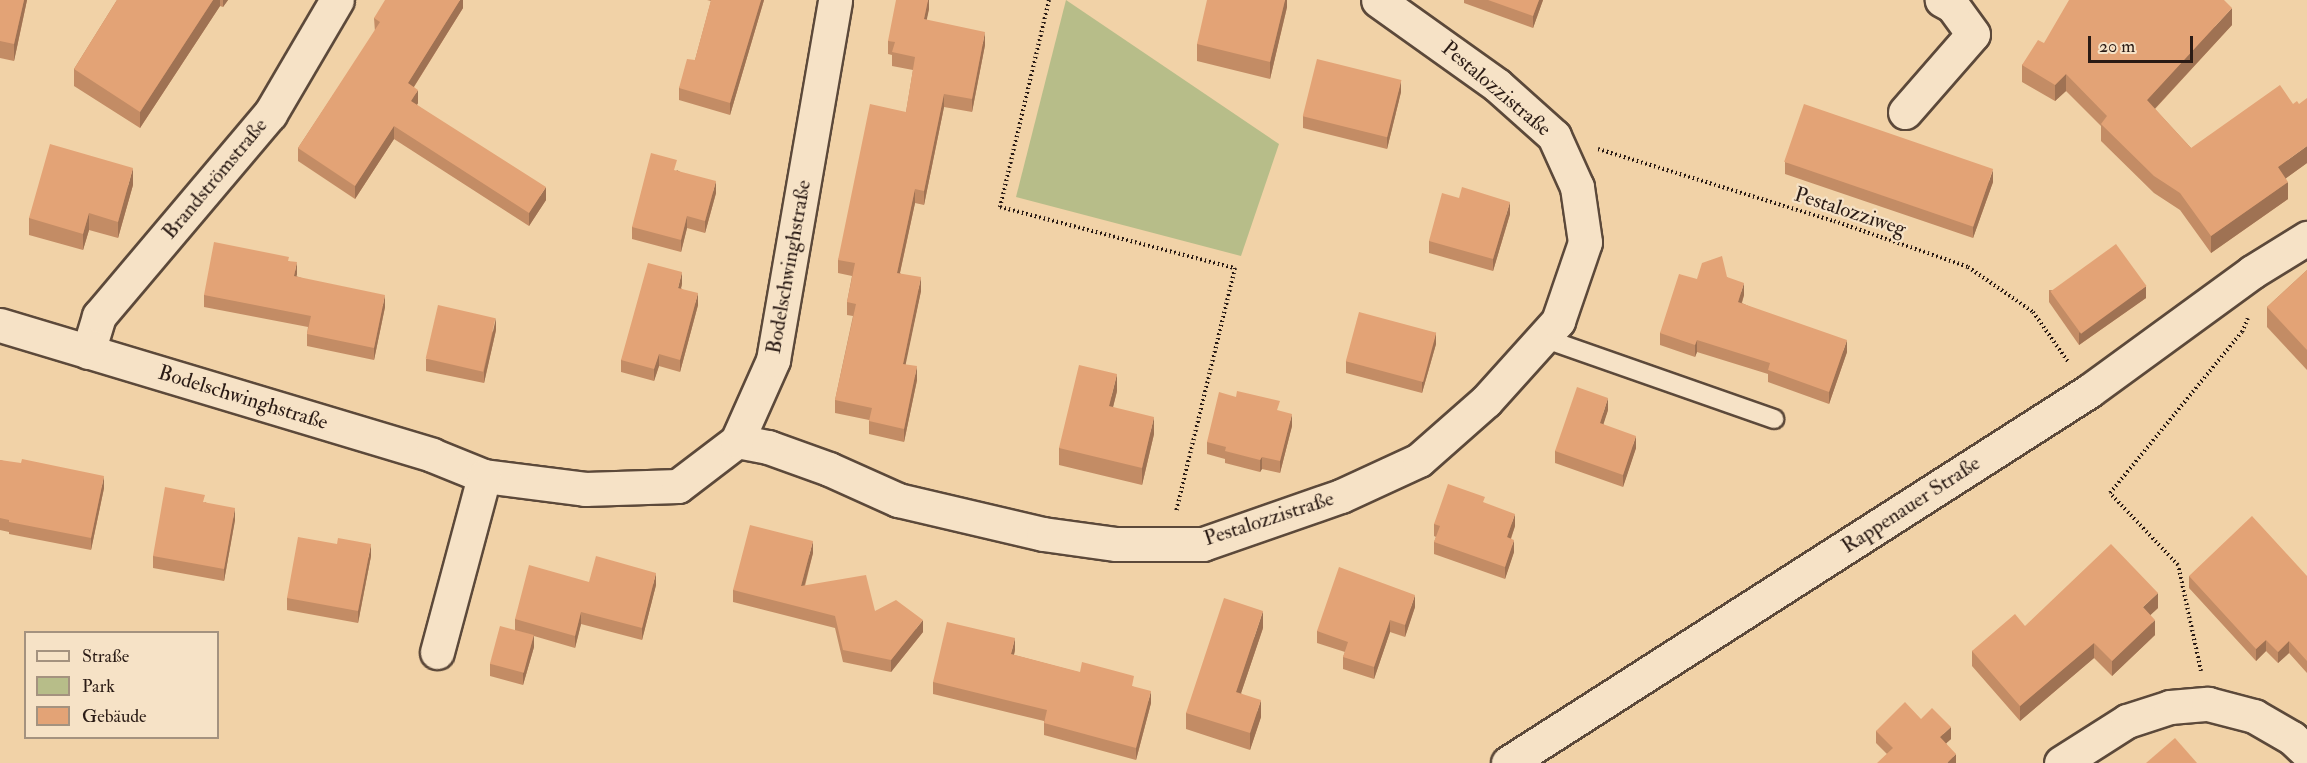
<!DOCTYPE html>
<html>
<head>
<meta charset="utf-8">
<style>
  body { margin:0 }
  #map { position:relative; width:2307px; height:763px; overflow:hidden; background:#f1d2a7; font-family:"IM FELL Double Pica",serif }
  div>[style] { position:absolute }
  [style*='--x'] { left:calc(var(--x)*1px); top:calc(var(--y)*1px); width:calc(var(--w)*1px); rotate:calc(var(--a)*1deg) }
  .green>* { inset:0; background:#b7bd89 }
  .path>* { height:4px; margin-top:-2px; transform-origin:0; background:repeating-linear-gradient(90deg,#2a1b15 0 1.5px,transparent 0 4.5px) }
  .roads { filter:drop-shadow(2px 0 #5c493a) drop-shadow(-2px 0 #5c493a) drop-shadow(0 2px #5c493a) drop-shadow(0 -2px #5c493a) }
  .lane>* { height:18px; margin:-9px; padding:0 9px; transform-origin:9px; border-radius:9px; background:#f6e2c6 }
  .street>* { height:33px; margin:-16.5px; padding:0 16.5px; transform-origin:16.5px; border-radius:16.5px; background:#f6e2c6 }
  .secondary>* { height:33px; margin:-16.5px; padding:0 16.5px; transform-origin:16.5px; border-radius:16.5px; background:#f6e2c6 }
  .wall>* { inset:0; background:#c38c65 }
  .shaded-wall>* { inset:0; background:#9f7253 }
  .building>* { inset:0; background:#e3a376; transform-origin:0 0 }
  span { translate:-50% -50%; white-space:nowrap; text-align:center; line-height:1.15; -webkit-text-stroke:4.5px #f6e2c6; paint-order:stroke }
  .street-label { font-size:21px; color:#2a1b15 }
  .legend { position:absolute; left:24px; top:631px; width:195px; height:108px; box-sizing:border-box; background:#f6e2c6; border:2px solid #a4927f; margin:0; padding:8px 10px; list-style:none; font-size:18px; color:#2a1b15 }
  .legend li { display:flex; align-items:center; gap:12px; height:30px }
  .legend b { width:30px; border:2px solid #a4927f }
  .scale { position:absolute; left:2088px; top:36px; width:105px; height:27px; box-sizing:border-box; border:3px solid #2a1b15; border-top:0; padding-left:8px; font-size:18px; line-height:21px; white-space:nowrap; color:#2a1b15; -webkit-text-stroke:4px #f6e2c6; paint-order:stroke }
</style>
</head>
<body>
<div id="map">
  <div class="green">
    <div style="clip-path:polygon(1066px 0,1279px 144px,1241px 256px,1016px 197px)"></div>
  </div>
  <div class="path">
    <div style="--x:1049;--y:0;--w:213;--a:103.3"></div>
    <div style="--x:1000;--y:207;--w:243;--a:14.6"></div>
    <div style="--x:1235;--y:268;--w:250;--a:103.6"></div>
    <div style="--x:1598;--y:149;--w:247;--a:17"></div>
    <div style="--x:1834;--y:221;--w:142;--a:18.9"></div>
    <div style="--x:1968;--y:267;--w:79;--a:34.7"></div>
    <div style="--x:2033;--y:312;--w:62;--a:54.8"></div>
    <div style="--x:2201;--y:671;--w:108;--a:-102.2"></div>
    <div style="--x:2178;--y:565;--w:99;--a:-133.4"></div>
    <div style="--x:2110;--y:493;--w:208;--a:-50.7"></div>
    <div style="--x:2242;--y:332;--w:15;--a:-67"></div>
  </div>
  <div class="roads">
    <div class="lane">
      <div style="--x:1543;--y:338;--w:245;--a:19.3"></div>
    </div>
    <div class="street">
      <div style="--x:1905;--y:112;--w:103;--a:-48.9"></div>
      <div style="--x:1973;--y:34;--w:34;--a:-126"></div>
      <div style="--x:1953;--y:6;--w:13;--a:-151"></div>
      <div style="--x:0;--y:325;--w:451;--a:16.7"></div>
      <div style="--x:432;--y:455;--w:56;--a:22"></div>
      <div style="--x:484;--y:476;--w:102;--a:7.3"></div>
      <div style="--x:585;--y:489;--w:93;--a:-1.8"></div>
      <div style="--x:678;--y:486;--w:74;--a:-37.3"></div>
      <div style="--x:737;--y:441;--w:89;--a:-66"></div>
      <div style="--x:773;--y:360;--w:365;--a:-80.2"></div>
      <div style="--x:88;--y:352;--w:38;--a:-73"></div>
      <div style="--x:99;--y:316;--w:265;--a:-49.8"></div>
      <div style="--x:270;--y:114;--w:132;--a:-59.6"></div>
      <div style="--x:737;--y:441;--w:32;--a:11"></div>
      <div style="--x:768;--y:447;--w:65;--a:19.8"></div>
      <div style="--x:829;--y:469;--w:76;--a:24.2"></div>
      <div style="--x:898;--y:500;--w:149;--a:13.2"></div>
      <div style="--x:1043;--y:534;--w:74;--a:7.8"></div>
      <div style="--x:1116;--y:544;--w:87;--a:0"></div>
      <div style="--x:1203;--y:544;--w:146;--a:-19.2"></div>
      <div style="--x:1341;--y:496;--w:86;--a:-24.8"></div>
      <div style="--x:1419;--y:460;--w:89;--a:-41.4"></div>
      <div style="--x:1486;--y:401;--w:108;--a:-48"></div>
      <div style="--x:1558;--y:321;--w:83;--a:-71.1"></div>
      <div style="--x:1585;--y:242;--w:56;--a:-98.3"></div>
      <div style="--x:1577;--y:187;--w:56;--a:-114.3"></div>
      <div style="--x:1554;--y:136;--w:76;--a:-138.2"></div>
      <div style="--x:1497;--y:85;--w:146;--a:-144.5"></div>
      <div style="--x:437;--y:652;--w:182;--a:-75"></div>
      <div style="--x:2061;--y:763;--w:78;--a:-32.5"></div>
      <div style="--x:2127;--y:721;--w:45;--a:-18"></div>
      <div style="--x:2170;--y:707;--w:38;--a:-5"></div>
      <div style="--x:2208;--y:704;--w:48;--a:14.6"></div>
      <div style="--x:2254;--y:716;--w:44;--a:30.1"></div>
      <div style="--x:2292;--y:738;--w:21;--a:43"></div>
    </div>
    <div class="secondary">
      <div style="--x:1508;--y:763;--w:690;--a:-32.63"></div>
      <div style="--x:2089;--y:391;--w:202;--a:-36.1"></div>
      <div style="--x:2252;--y:272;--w:65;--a:-31.7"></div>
    </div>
  </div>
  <div class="wall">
    <div style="clip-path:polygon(0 0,27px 0,14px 61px,0 58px)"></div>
    <div style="clip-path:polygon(117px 0,228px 0,223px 7px,220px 6px,140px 128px,74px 86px,74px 69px)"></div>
    <div style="clip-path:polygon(463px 0,463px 8px,414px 87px,418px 103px,417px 105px,546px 200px,529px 226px,394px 139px,355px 199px,298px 161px,298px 148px,375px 32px,374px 18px)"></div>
    <div style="clip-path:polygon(707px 0,764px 0,730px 115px,679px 100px,679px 88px,695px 60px,711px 1px)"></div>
    <div style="clip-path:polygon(929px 0,929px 9px,926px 20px,985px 45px,972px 112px,944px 107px,924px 205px,915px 203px,900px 273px,921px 291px,905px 364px,917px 380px,904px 442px,869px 434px,869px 420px,835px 413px,835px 400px,853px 316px,847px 315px,847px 302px,852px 276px,838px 273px,838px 260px,906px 112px,913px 70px,892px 66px,892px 55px,888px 54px,888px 41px)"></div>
    <div style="clip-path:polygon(1287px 0,1287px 7px,1270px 79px,1197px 61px,1197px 44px)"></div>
    <div style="clip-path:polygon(1464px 0,1543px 0,1533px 28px,1464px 3px)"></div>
    <div style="clip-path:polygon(2232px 25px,2155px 109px,2191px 148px,2307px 163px,2286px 178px,2288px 199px,2211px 253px,2180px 210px,2154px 193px,2101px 141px,2101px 126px,2066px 91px,2055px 101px,2022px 82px,2022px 65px,2044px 43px)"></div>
    <div style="clip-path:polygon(1401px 92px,1387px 149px,1303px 128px,1303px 116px)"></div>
    <div style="clip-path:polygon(1785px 162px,1993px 182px,1973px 238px,1785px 174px)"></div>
    <div style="clip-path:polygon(677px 170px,716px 193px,705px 233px,687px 228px,681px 252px,632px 239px,632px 227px)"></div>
    <div style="clip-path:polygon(133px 185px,118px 238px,89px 230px,83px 250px,29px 235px,29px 218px)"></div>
    <div style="clip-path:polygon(1510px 214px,1493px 271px,1429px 253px,1429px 241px)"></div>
    <div style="clip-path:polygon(289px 261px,297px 274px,296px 276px,385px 307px,374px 360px,307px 346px,307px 334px,308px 327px,204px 307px,204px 295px)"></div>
    <div style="clip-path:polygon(2307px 270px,2307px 370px,2267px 327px,2267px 307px)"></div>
    <div style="clip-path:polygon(1727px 277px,1744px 295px,1742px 303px,1847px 352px,1829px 404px,1768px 382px,1768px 374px,1697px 352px,1695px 357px,1660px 345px,1660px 333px,1697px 279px)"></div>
    <div style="clip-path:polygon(682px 284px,681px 288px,698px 305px,680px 372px,659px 366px,654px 381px,621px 372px,621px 360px)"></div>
    <div style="clip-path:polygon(2049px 290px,2146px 298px,2079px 345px,2049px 302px)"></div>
    <div style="clip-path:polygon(496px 330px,484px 383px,426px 371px,426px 359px)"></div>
    <div style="clip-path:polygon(1436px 344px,1422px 393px,1346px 373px,1346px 361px)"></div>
    <div style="clip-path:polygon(1117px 391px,1113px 407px,1154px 434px,1142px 485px,1059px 465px,1059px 448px)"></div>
    <div style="clip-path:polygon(1608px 410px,1603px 424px,1636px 448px,1623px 487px,1555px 463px,1555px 451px)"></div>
    <div style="clip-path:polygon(1280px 411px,1292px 426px,1280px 473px,1262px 469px,1260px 472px,1225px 463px,1225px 459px,1207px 454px,1207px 442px)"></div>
    <div style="clip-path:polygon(0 460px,104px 488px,91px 550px,9px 534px,9px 532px,0 530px)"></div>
    <div style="clip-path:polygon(205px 502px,235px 520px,224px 581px,153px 568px,153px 556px)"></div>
    <div style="clip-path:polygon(1485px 503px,1515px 526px,1511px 539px,1514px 552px,1505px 579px,1434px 554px,1434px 542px,1436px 537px,1434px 536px,1434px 524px)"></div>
    <div style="clip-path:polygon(813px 553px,805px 586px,875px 611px,923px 632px,891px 672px,843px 662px,835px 628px,733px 602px,733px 590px)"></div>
    <div style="clip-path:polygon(371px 556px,358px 623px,287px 610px,287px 598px)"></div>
    <div style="clip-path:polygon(2189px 576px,2307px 576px,2307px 673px,2289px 653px,2278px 663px,2266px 651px,2256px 661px,2189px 588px)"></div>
    <div style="clip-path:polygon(589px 582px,656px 585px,642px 640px,581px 624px,575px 648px,534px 636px,534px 647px,523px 685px,490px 676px,490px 664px,515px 630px,515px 619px)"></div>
    <div style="clip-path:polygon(1415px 607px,1405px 637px,1390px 632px,1374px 679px,1343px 669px,1343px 657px,1345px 652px,1317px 643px,1317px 631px)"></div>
    <div style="clip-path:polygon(2158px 608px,2150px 615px,2155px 635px,2112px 676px,2094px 658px,2020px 721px,1972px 666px,1972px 651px,2025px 626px)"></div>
    <div style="clip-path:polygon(1263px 628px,1241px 693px,1261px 717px,1250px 750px,1186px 729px,1186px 713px)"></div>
    <div style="clip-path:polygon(1015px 650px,1014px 655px,1134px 687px,1151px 703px,1136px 760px,1044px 735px,1044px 721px,933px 694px,933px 682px)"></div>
    <div style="clip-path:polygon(1921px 719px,1951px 739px,1946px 743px,1956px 763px,1887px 754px,1876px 743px,1876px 731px)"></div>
  </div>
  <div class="shaded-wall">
    <div style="clip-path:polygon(24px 0,27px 0,14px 61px,14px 44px)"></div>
    <div style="clip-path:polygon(213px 0,220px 0,220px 6px,140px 128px,140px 112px)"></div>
    <div style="clip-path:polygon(223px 0,228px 0,223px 7px)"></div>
    <div style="clip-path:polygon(460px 0,463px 0,463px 8px,408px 96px,408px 83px)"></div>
    <div style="clip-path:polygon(761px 0,764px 0,730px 115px,730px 103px)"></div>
    <div style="clip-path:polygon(928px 0,929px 0,929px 9px,924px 33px,924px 19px)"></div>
    <div style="clip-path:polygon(1285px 0,1287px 0,1287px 7px,1270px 79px,1270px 62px)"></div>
    <div style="clip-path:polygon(1539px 0,1543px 0,1533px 28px,1533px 16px)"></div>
    <div style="clip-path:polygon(2232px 8px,2232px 25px,2147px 117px,2147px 100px)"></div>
    <div style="clip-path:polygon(985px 32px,985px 45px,972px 112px,972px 99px)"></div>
    <div style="clip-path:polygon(2066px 74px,2066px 91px,2055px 101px,2055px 85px)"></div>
    <div style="clip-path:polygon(1401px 80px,1401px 92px,1387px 149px,1387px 137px)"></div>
    <div style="clip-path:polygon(418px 90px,418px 103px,411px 114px,411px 101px)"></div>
    <div style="clip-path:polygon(944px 94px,944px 107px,924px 205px,924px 191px)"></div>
    <div style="clip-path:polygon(394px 126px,394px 139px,355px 199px,355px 186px)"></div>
    <div style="clip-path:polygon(2307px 146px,2307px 163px,2278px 184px,2278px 167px)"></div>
    <div style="clip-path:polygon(133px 168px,133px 185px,118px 238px,118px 222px)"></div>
    <div style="clip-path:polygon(1993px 170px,1993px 182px,1973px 238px,1973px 226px)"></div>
    <div style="clip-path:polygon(716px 181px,716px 193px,705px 233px,705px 221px)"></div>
    <div style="clip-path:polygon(2288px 182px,2288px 199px,2211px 253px,2211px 236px)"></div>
    <div style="clip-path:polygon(546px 187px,546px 200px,529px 226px,529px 213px)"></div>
    <div style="clip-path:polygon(915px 189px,915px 203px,897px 286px,897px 273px)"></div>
    <div style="clip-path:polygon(1510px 202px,1510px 214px,1493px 271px,1493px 259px)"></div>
    <div style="clip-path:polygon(89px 213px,89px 230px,83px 250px,83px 234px)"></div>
    <div style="clip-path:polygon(687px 216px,687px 228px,681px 252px,681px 240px)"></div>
    <div style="clip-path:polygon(297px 262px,297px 274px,294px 288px,294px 276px)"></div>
    <div style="clip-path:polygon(682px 272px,682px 284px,678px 300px,678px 288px)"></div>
    <div style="clip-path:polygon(921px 277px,921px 291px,903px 377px,903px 364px)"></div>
    <div style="clip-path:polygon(1744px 283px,1744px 295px,1738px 314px,1738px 302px)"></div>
    <div style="clip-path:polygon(2146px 286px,2146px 298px,2079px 345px,2079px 333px)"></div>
    <div style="clip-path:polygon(698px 293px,698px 305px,680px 372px,680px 360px)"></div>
    <div style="clip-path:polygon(385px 295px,385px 307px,374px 360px,374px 348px)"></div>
    <div style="clip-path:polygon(496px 318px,496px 330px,484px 383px,484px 371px)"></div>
    <div style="clip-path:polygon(1436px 332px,1436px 344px,1422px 393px,1422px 381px)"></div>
    <div style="clip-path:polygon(1697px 340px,1697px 352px,1695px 357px,1695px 345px)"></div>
    <div style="clip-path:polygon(1847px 340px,1847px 352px,1829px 404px,1829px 392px)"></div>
    <div style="clip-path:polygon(659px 354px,659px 366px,654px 381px,654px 369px)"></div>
    <div style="clip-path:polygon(917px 366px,917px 380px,904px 442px,904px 429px)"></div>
    <div style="clip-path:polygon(1117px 374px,1117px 391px,1109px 423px,1109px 406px)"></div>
    <div style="clip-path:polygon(1608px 398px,1608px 410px,1600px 435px,1600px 423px)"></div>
    <div style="clip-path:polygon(1292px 414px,1292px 426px,1280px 473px,1280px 461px)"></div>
    <div style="clip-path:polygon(1154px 417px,1154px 434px,1142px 485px,1142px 468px)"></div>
    <div style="clip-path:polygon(1636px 436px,1636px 448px,1623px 487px,1623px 475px)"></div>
    <div style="clip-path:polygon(1262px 457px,1262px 469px,1260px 472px,1260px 460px)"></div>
    <div style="clip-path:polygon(104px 476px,104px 488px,91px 550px,91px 538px)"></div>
    <div style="clip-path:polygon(235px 508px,235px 520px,224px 581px,224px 569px)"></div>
    <div style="clip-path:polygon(1515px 514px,1515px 526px,1507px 549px,1507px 537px)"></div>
    <div style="clip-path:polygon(1514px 540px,1514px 552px,1505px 579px,1505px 567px)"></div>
    <div style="clip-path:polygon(813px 541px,813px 553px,801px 598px,801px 586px)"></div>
    <div style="clip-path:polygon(371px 544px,371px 556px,358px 623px,358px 611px)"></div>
    <div style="clip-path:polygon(656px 573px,656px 585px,642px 640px,642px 628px)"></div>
    <div style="clip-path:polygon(2158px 593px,2158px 608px,2143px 622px,2143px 607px)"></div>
    <div style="clip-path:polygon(1415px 595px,1415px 607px,1405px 637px,1405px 625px)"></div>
    <div style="clip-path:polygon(1263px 611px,1263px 628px,1236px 708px,1236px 692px)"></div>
    <div style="clip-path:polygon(581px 612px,581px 624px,575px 648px,575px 636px)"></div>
    <div style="clip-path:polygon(923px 620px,923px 632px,891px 672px,891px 660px)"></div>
    <div style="clip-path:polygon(1390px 620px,1390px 632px,1374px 679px,1374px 667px)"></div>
    <div style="clip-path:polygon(2155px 620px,2155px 635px,2112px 676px,2112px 661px)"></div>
    <div style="clip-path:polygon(534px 635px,534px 647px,523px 685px,523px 673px)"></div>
    <div style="clip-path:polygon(1015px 638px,1015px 650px,1011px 666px,1011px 654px)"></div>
    <div style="clip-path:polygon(2266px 640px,2266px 651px,2256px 661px,2256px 649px)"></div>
    <div style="clip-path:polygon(2289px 641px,2289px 653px,2278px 663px,2278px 652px)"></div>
    <div style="clip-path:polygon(2094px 643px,2094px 658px,2020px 721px,2020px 706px)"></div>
    <div style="clip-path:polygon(1151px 691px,1151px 703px,1136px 760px,1136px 748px)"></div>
    <div style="clip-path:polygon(1261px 700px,1261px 717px,1250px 750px,1250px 733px)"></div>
    <div style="clip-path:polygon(1951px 727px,1951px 739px,1940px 749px,1940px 737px)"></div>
    <div style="clip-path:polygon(1956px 754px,1956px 763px,1947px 763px)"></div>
  </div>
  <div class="building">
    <div style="clip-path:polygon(0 0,24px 0,14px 44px,0 41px)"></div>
    <div style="clip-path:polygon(117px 0,213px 0,140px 112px,74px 69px)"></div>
    <div style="clip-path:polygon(385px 0,460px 0,408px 83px,418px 90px,411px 101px,546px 187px,529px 213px,394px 126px,355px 186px,298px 148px,380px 22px,374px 18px)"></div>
    <div style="clip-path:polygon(711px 0,761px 0,730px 103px,679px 88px,687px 59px,695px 60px)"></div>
    <div style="clip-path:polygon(896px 0,928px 0,924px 19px,985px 32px,972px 99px,944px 94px,924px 191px,915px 189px,897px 273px,921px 277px,903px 364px,917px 366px,904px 429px,869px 421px,872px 408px,835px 400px,856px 304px,847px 302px,855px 263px,838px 260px,870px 104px,906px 112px,915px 57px,892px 52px,895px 42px,888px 41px)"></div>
    <div style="clip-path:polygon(1207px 0,1285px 0,1270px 62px,1197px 44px)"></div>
    <div style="clip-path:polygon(1488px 0,1539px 0,1533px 16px)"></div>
    <div style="clip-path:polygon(2069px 0,2224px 0,2232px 8px,2147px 100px,2191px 148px,2280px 85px,2293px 104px,2297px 101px,2299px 104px,2307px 98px,2307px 146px,2278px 167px,2288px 182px,2211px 236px,2180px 193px,2154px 176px,2101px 124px,2107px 116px,2066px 74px,2055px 85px,2022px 65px,2038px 40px,2044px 43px)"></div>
    <div style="left:1317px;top:59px;width:87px;height:59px;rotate:14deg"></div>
    <div style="left:1804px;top:104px;width:200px;height:61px;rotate:19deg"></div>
    <div style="clip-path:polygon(50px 144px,133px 168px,118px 222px,89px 213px,83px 234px,29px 218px)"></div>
    <div style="clip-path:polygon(651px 153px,677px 160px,674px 170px,716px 181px,705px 221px,687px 216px,681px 240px,632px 227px)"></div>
    <div style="clip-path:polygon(1462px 187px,1510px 202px,1493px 259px,1429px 241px,1442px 193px,1459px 198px)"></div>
    <div style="clip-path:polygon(214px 242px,289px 257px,288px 261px,297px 262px,294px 276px,385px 295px,374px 348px,307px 334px,311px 316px,204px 295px)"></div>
    <div style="left:2116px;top:244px;width:52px;height:81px;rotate:54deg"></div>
    <div style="clip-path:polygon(1722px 256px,1727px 277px,1744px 283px,1738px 302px,1847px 340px,1829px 392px,1768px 370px,1770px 363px,1697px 340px,1695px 345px,1660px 333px,1679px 274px,1697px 279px,1702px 263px)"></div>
    <div style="clip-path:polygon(648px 263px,682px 272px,678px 288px,698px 293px,680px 360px,659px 354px,654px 369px,621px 360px)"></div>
    <div style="clip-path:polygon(2307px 270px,2307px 350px,2267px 307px)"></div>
    <div style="left:438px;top:305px;width:59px;height:55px;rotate:13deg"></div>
    <div style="left:1359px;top:312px;width:80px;height:51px;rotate:15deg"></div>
    <div style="clip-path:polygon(1079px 365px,1117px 374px,1109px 406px,1154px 417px,1142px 468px,1059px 448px)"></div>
    <div style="clip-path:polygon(1577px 387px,1608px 398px,1600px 423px,1636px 436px,1623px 475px,1555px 451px)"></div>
    <div style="clip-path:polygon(1237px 391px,1280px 401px,1277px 410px,1292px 414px,1280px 461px,1262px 457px,1260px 460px,1225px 451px,1226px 447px,1207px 442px,1219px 392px,1236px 397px)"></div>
    <div style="clip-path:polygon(22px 459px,104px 476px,91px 538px,9px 522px,9px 520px,0 518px,0 460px,21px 463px)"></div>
    <div style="clip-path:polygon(1448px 484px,1485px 497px,1483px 502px,1515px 514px,1507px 537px,1514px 540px,1505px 567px,1434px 542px,1440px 526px,1434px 524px)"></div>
    <div style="clip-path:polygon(165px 487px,205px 495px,203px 502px,235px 508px,224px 569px,153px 556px)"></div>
    <div style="clip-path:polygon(2252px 516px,2307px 576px,2307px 661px,2289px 641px,2278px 652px,2266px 640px,2256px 649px,2189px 576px)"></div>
    <div style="clip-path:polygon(750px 525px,813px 541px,801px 586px,866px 575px,875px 611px,896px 600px,923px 620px,891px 660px,843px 650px,835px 616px,733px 590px)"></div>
    <div style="clip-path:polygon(298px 537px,337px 544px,338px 538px,371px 544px,358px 611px,287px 598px)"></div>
    <div style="clip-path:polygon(2111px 544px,2158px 593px,2143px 607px,2155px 620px,2112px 661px,2094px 643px,2020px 706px,1972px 651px,2015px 614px,2025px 626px)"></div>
    <div style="clip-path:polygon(596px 556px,656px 573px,642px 628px,581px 612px,575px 636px,515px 619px,529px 565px,589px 582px)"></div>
    <div style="clip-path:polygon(1339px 567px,1415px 595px,1405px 625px,1390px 620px,1374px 667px,1343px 657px,1348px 642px,1317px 631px)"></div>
    <div style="clip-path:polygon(1224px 598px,1263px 611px,1236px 692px,1261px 700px,1250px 733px,1186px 713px)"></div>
    <div style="clip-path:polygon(947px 622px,1015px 638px,1011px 654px,1080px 672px,1082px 662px,1134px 676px,1132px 686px,1151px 691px,1136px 748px,1044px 723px,1047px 710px,933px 682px)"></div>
    <div style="left:500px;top:626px;width:35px;height:39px;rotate:15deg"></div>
    <div style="clip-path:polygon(1905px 702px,1921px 719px,1932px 708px,1951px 727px,1940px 737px,1956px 754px,1947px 763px,1877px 763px,1893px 748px,1876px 731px)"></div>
    <div style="clip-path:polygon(2175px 738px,2197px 763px,2146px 763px)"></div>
  </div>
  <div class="street-label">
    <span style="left:1496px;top:89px;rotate:40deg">Pestalozzistraße</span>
    <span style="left:215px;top:179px;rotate:-50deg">Brandströmstraße</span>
    <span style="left:1850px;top:212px;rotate:18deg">Pestalozziweg</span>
    <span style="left:789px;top:267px;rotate:-80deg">Bodelschwinghstraße</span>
    <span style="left:243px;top:398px;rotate:17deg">Bodelschwinghstraße</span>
    <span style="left:1911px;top:505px;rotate:-33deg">Rappenauer Straße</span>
    <span style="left:1269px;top:519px;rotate:-18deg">Pestalozzistraße</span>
  </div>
  <ul class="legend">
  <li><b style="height:8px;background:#f6e2c6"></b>Straße</li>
  <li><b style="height:16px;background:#b7bd89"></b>Park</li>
  <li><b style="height:16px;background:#e3a376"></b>Gebäude</li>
  </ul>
  <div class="scale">20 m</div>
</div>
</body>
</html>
